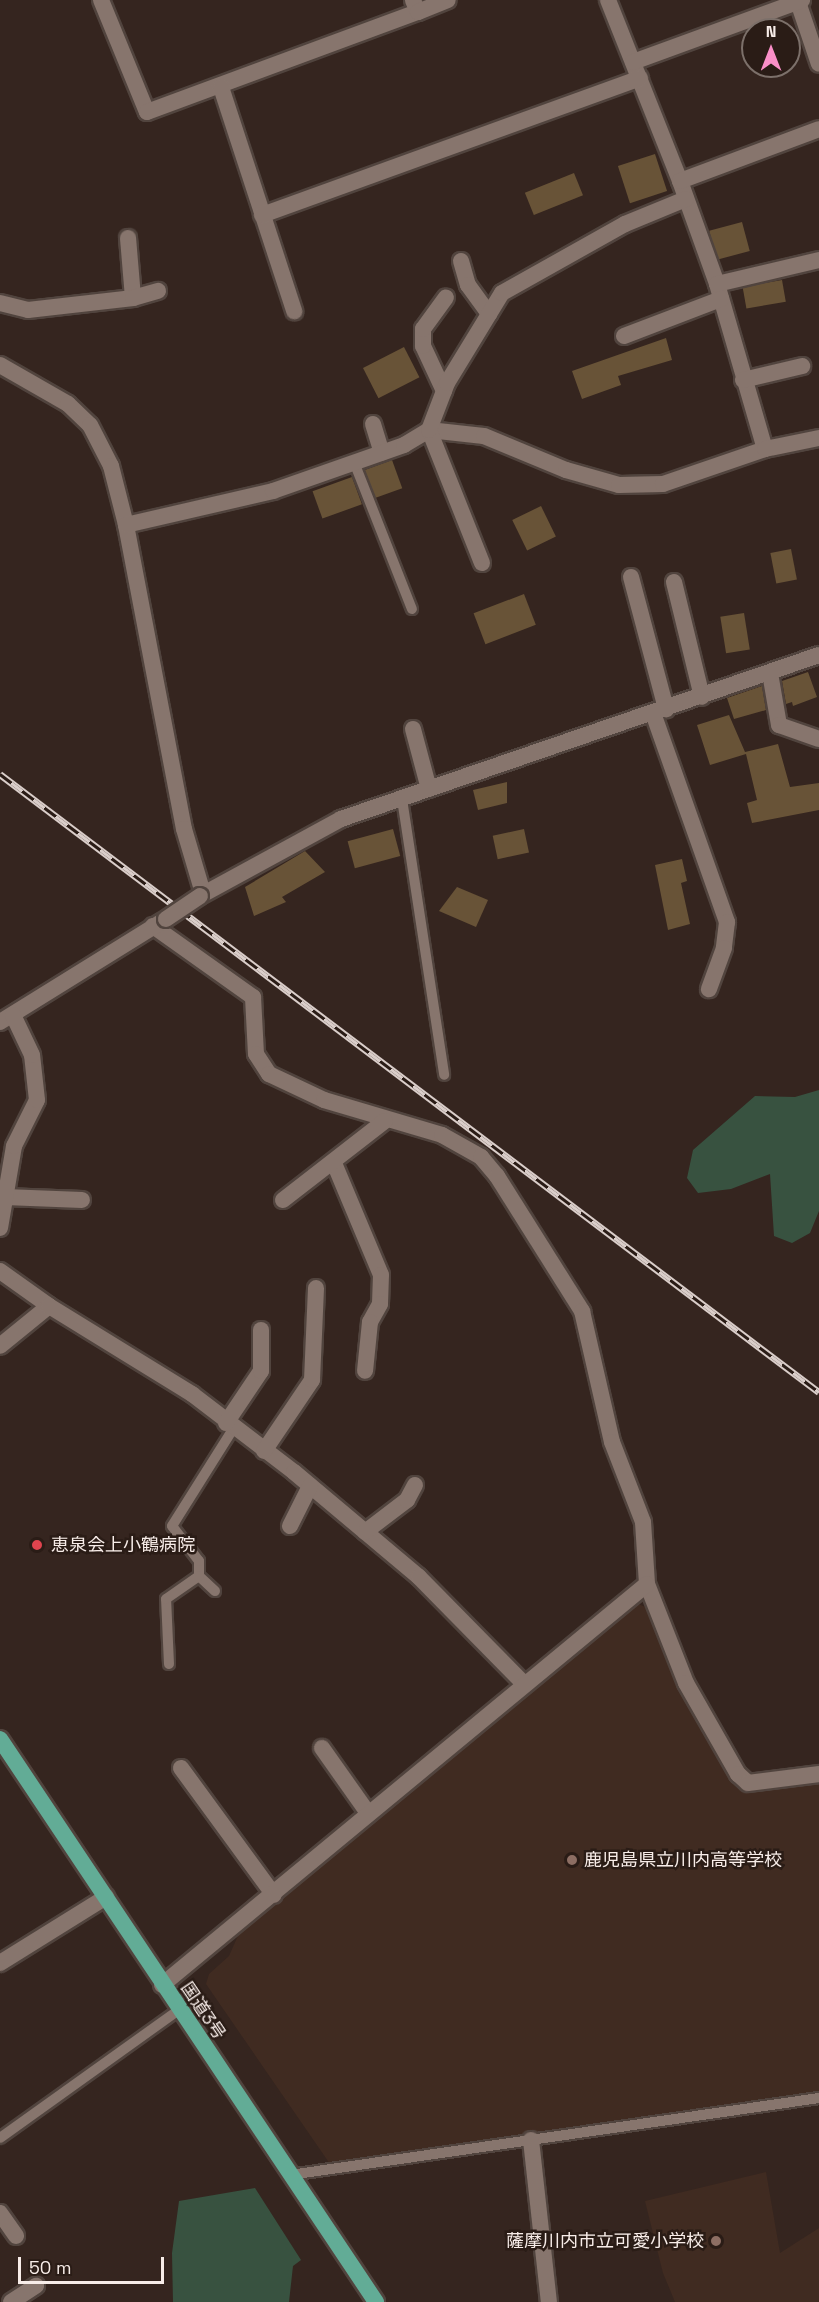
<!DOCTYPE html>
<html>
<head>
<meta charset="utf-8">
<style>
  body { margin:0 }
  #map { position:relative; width:819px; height:2302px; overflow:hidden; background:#35251f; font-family:"Space Grotesk","Noto Sans JP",sans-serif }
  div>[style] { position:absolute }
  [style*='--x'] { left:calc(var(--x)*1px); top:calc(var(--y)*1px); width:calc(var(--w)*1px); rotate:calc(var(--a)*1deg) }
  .built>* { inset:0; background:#402b21 }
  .green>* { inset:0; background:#385240 }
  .building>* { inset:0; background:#685337; transform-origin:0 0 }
  .roads { filter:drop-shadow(2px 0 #51443e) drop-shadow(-2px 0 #51443e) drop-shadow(0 2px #51443e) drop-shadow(0 -2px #51443e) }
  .service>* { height:10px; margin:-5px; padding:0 5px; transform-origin:5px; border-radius:5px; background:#87756d }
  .minor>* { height:16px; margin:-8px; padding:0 8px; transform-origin:8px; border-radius:8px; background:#87756d }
  .trunk>* { height:16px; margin:-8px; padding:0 8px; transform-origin:8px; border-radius:8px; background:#62ac96 }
  .rail>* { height:7px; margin-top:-3.5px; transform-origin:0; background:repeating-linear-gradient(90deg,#2a1c16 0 14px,#daceca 0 28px); box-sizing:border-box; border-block:2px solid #daceca }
  .bridges { filter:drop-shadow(2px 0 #51443e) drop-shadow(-2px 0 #51443e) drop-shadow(0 2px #51443e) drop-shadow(0 -2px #51443e) }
  .minor-bridge>* { height:16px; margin:-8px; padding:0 8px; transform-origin:8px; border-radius:8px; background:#87756d }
  .dots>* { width:16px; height:16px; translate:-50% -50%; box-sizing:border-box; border:3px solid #2a1c16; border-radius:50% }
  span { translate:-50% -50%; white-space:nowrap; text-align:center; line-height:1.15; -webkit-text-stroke:5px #2a1c16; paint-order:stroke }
  .poi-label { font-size:18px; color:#f8ede9 }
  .left { translate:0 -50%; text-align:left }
  .right { translate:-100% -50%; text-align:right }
  .street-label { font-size:18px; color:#f8ede9 }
  .north { position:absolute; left:741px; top:18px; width:60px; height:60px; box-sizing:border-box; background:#2a1c16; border:2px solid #7c706a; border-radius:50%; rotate:0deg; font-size:16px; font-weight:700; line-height:24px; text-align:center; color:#f8ede9 }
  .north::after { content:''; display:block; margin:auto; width:21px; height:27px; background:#fa8fc8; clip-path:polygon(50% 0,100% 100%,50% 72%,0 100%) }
  .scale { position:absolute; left:18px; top:2257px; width:146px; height:27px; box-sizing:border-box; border:3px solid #f8ede9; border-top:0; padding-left:8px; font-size:18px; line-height:21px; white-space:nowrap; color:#f8ede9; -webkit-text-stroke:4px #2a1c16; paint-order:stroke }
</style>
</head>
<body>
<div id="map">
  <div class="built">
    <div style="clip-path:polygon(636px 1603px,652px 1610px,680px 1685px,740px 1789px,819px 1779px,819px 2095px,330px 2164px,206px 1984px,209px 1974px,229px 1956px,240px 1931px)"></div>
    <div style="clip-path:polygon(766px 2172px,780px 2253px,819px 2228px,819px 2302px,675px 2302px,663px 2273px,645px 2201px)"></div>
  </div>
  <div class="green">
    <div style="clip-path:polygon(819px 1090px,819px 1211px,810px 1233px,792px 1243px,774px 1236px,770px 1174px,731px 1189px,698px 1193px,687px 1178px,693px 1150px,755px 1096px,795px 1097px)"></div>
    <div style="clip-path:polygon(255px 2188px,301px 2260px,293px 2266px,289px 2302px,173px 2302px,172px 2253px,179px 2201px)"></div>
  </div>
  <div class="building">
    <div style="left:655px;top:154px;width:39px;height:39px;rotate:72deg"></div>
    <div style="left:574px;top:173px;width:24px;height:53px;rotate:68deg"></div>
    <div style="left:742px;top:222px;width:30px;height:34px;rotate:75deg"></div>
    <div style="left:782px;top:280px;width:22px;height:40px;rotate:80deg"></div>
    <div style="clip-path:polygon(666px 338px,672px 360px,618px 376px,621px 385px,582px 399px,572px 371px)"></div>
    <div style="left:404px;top:347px;width:34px;height:46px;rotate:63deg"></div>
    <div style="left:392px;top:460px;width:30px;height:29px;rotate:70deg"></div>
    <div style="left:352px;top:477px;width:29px;height:42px;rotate:70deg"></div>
    <div style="left:541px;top:506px;width:34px;height:32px;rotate:64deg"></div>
    <div style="left:791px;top:549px;width:31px;height:21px;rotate:79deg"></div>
    <div style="left:524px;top:594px;width:33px;height:54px;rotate:69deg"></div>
    <div style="left:744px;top:613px;width:37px;height:24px;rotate:81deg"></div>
    <div style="clip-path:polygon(808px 672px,817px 697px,793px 706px,792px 702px,786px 704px,782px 681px)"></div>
    <div style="clip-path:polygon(762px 686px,766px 710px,734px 719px,727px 698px)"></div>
    <div style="clip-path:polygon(729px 715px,745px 752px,778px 744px,790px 787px,819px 783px,819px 810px,752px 823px,747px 803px,757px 800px,746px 754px,710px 765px,697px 725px)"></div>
    <div style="clip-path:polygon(507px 782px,507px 803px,478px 810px,473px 790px)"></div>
    <div style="left:393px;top:829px;width:28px;height:47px;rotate:75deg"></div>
    <div style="left:524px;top:829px;width:24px;height:32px;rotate:78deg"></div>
    <div style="clip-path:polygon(305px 851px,325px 872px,282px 897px,286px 902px,254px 916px,245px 887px)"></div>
    <div style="clip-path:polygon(682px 859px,687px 881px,681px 883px,690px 924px,668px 930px,655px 865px)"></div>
    <div style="clip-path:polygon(457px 887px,488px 900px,476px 927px,439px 911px)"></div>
  </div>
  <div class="roads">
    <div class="service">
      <div style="--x:354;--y:462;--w:158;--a:68.5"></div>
      <div style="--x:402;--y:799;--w:279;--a:81.3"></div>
      <div style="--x:215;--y:1591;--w:22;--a:-137"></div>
      <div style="--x:199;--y:1576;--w:15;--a:-90"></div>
      <div style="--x:199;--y:1561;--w:44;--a:-127.6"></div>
      <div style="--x:172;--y:1526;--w:115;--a:-57.8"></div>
      <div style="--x:169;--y:1664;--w:65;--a:-92.6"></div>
      <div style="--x:166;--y:1599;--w:40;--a:-34.9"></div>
      <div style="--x:0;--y:2138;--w:220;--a:-35.6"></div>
      <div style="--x:290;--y:2175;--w:535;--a:-8.28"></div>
    </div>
    <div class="minor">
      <div style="--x:101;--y:0;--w:121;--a:67.7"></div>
      <div style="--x:147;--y:112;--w:289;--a:-20.3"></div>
      <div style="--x:418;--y:12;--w:13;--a:-113"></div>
      <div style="--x:608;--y:0;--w:195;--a:68.3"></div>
      <div style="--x:680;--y:181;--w:109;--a:70.2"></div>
      <div style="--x:717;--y:284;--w:172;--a:73.8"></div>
      <div style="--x:798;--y:2;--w:65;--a:71.3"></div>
      <div style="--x:418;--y:12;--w:32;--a:-22"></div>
      <div style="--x:633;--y:62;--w:180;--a:-20.1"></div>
      <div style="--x:221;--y:87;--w:236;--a:71.9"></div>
      <div style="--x:680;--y:181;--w:148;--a:-20.5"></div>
      <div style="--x:262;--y:215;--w:402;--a:-19.9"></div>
      <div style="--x:128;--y:238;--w:60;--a:85.2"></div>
      <div style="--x:461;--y:261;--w:25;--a:74"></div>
      <div style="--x:468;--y:285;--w:36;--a:54"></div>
      <div style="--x:717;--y:284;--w:105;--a:-13.2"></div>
      <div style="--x:0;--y:303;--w:29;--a:14"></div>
      <div style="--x:28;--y:310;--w:106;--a:-6.5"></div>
      <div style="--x:133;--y:298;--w:26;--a:-16"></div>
      <div style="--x:624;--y:336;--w:104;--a:-20.9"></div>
      <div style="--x:0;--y:365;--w:78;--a:29.8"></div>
      <div style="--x:68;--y:404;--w:30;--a:44"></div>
      <div style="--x:90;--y:425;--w:46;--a:62.9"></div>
      <div style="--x:111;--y:466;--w:61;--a:75.7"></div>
      <div style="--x:126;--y:525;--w:309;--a:79.2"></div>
      <div style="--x:184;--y:829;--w:67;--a:73.5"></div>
      <div style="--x:743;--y:380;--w:61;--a:-13.3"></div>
      <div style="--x:444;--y:391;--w:50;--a:-115"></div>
      <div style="--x:423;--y:346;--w:17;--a:-90"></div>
      <div style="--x:423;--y:329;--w:39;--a:-54"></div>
      <div style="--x:373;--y:424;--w:30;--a:73"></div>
      <div style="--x:126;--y:525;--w:151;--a:-13"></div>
      <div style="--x:273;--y:491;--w:139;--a:-19.3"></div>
      <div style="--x:404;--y:445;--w:29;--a:-31"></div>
      <div style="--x:429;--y:430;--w:55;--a:6.2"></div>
      <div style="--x:484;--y:436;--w:89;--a:22.5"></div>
      <div style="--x:566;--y:470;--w:55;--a:15.8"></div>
      <div style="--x:619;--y:485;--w:44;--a:-1.3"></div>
      <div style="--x:663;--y:484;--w:108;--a:-18.9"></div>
      <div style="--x:765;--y:449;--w:55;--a:-11.5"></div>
      <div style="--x:482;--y:563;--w:143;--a:-111.7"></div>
      <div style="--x:429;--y:430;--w:50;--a:-69"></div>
      <div style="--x:447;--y:383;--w:105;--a:-58.6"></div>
      <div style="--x:502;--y:293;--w:141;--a:-29.3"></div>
      <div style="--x:625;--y:224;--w:66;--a:-22.3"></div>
      <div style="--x:631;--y:577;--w:137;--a:75.1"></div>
      <div style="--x:674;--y:582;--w:118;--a:76.3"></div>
      <div style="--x:770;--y:673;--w:53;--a:80.2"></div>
      <div style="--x:779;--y:725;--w:42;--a:19.3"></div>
      <div style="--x:653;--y:713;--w:222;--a:70.5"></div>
      <div style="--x:727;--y:922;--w:26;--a:97"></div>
      <div style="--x:724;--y:948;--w:44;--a:110.1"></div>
      <div style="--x:413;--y:729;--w:62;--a:75.1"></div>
      <div style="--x:200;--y:896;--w:161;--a:-28.6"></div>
      <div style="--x:341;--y:819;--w:505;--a:-18.94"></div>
      <div style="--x:153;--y:926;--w:123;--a:35.4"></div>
      <div style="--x:253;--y:997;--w:57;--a:87"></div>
      <div style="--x:256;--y:1054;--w:24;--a:57"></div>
      <div style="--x:269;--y:1074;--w:61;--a:25.3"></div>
      <div style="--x:324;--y:1100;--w:123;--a:16.5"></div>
      <div style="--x:442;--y:1135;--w:45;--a:29.4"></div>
      <div style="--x:481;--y:1157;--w:25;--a:50"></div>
      <div style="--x:497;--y:1176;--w:160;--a:57.8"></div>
      <div style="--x:582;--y:1311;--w:134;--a:77.1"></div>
      <div style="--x:612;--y:1442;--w:86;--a:68.8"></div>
      <div style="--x:643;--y:1522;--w:62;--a:86.3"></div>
      <div style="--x:647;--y:1584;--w:106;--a:68.5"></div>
      <div style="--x:686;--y:1683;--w:105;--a:60.3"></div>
      <div style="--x:738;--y:1774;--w:13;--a:42"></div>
      <div style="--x:748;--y:1783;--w:72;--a:-7.2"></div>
      <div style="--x:0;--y:1022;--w:192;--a:-31.8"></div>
      <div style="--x:334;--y:1163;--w:121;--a:67.2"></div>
      <div style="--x:381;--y:1275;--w:29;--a:92"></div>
      <div style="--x:380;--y:1304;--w:21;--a:119"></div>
      <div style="--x:370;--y:1322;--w:49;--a:95.8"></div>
      <div style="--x:5;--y:1197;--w:77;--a:2.2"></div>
      <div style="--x:283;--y:1200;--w:129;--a:-37.8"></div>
      <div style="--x:0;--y:1228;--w:83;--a:-80.3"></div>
      <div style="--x:14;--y:1146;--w:51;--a:-63.4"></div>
      <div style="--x:37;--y:1100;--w:45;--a:-96.3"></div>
      <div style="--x:32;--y:1055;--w:44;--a:-115.4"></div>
      <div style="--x:0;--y:1271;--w:60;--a:35.5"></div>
      <div style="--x:49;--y:1306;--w:63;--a:140.8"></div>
      <div style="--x:49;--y:1306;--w:168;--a:31.6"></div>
      <div style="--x:192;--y:1394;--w:128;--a:37.4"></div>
      <div style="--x:294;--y:1472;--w:163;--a:40"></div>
      <div style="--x:419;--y:1577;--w:150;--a:45.5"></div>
      <div style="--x:226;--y:1423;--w:63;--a:-56.1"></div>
      <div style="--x:261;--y:1371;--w:41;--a:-90"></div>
      <div style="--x:264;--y:1451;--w:86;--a:-55.9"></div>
      <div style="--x:312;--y:1380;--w:92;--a:-87.5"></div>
      <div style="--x:290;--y:1526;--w:45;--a:-63.4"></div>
      <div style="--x:365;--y:1532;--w:53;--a:-37.3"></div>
      <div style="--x:407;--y:1500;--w:17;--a:-62"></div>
      <div style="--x:322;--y:1748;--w:80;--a:54.7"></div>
      <div style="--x:181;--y:1768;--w:157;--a:53.8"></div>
      <div style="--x:0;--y:1963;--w:125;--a:-31.9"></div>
      <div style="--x:162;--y:1985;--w:629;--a:-39.58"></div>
      <div style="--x:531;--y:2140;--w:163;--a:83.7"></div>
      <div style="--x:0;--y:2213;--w:28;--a:55"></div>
      <div style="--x:11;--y:2302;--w:30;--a:-33"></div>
    </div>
    <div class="trunk">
      <div style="--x:0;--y:1739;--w:677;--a:56.26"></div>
    </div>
  </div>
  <div class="rail">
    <div style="--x:0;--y:774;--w:1026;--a:37.04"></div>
  </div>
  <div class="bridges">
    <div class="minor-bridge">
      <div style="--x:166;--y:919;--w:41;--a:-34.1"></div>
    </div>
  </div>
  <div class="dots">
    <div style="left:37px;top:1545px;background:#e0444e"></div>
    <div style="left:572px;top:1860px;background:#8d6e63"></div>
    <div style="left:716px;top:2241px;background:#8d6e63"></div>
  </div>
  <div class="poi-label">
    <span class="left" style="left:51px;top:1545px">恵泉会上小鶴病院</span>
    <span class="left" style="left:584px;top:1860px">鹿児島県立川内高等学校</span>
    <span class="right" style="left:704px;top:2241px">薩摩川内市立可愛小学校</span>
  </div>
  <div class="street-label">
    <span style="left:203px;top:2011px;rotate:56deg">国道3号</span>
  </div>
  <div class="north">N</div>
  <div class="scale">50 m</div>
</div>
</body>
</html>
